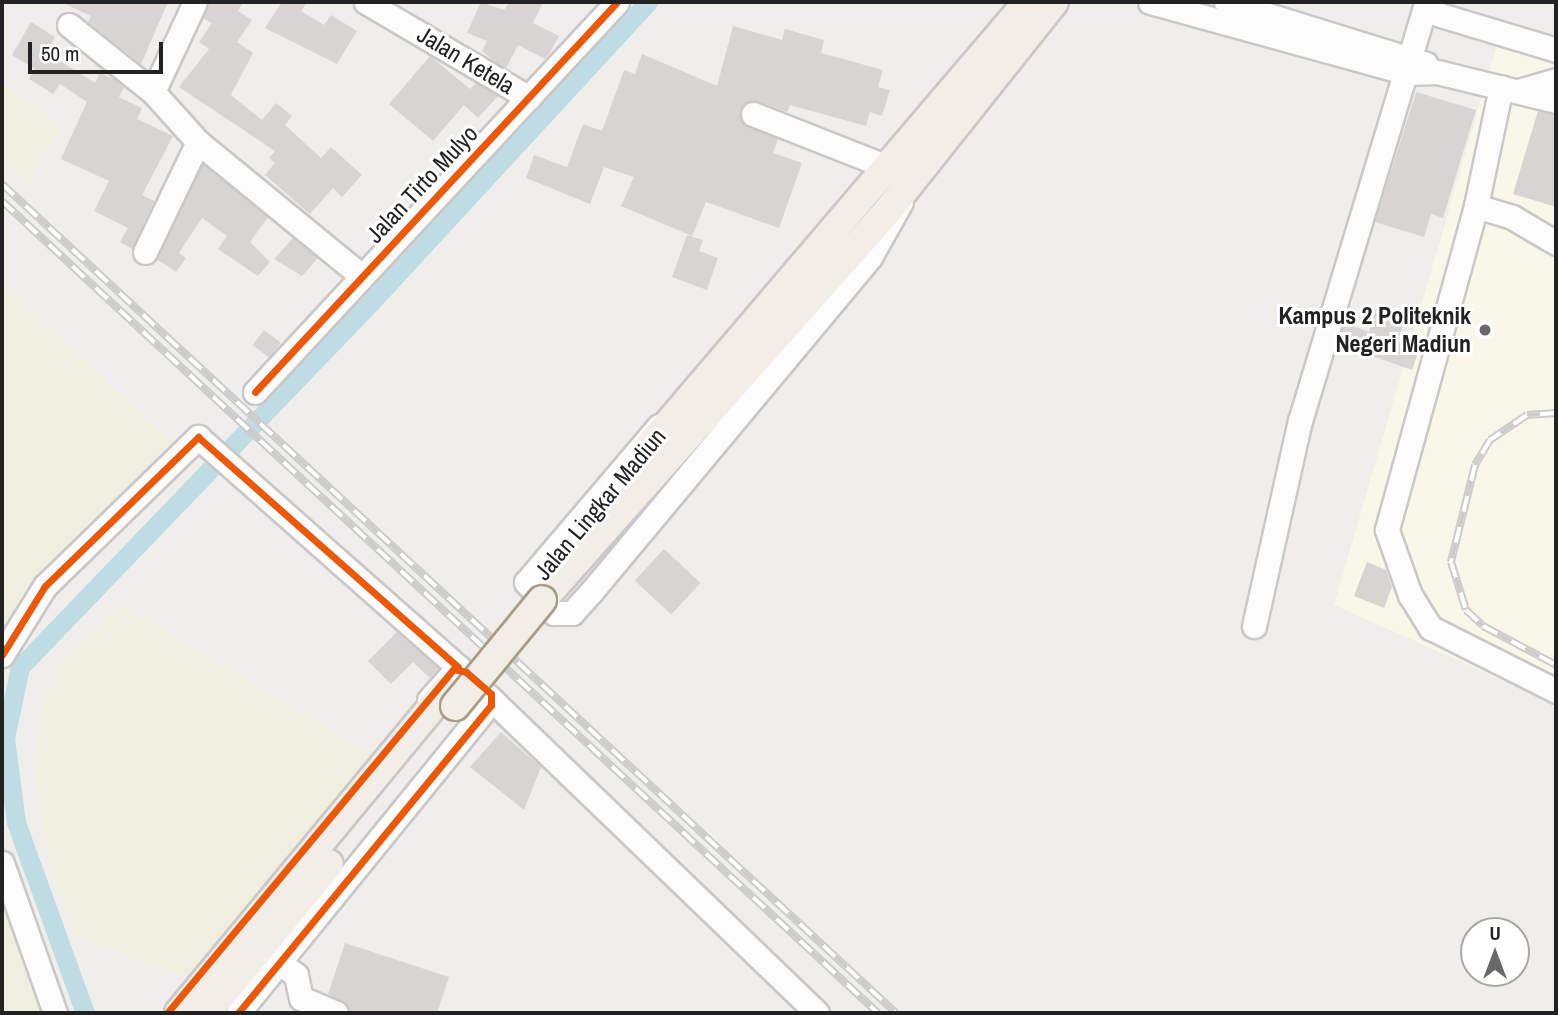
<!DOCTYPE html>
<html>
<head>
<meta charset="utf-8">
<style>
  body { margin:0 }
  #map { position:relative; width:1558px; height:1015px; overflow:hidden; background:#f0eeeb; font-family:"Archivo Narrow",sans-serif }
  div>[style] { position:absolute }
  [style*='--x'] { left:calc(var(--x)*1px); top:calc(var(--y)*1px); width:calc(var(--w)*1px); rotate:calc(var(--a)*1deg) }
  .education>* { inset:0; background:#f8f7e8 }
  .farmland>* { inset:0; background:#efefdf }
  .canal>* { height:19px; margin:-9.5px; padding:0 9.5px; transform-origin:9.5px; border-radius:9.5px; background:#bfdbe3 }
  .building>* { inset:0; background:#d7d4d2; transform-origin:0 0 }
  .roads { filter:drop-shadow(2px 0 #c9c8c7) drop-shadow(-2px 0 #c9c8c7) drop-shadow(0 2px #c9c8c7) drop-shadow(0 -2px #c9c8c7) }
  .minor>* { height:23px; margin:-11.5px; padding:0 11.5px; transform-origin:11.5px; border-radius:11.5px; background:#fdfcfc }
  .major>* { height:28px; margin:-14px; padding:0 14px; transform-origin:14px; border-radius:14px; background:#f3ede7 }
  .rail>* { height:8px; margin-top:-4px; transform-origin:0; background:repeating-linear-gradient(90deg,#fff 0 16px,#ccc 0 32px); box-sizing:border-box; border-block:2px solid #ccc }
  .bridges { filter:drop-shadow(2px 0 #a79c86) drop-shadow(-2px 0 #a79c86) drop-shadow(0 2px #a79c86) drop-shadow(0 -2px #a79c86) }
  .major-bridge>* { height:28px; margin:-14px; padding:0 14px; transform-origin:14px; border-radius:14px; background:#f3ede7 }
  .cycleway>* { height:7px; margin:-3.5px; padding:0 3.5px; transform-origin:3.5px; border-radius:3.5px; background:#e8590c }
  .dots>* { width:19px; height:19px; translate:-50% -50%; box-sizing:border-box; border:4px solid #fff; border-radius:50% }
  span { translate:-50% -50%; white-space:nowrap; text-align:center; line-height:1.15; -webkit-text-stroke:6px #fff; paint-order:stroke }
  .street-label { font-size:24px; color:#222 }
  .poi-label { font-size:24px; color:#222; font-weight:700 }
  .right { translate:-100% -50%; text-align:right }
  .frame { position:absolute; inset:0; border:4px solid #222; pointer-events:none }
  .north { position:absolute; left:1460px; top:917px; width:70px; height:70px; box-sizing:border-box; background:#fff; border:2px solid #a7a7a7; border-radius:50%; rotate:0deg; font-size:19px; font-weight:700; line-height:28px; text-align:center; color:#222 }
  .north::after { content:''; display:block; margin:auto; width:24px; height:32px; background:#6a6968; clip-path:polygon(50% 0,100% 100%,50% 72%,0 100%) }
  .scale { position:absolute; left:28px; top:42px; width:135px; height:32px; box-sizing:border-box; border:4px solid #222; border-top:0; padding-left:9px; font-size:21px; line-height:24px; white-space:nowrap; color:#222; -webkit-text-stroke:5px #fff; paint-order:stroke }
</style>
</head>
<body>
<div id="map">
  <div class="education">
    <div style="clip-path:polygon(1499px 38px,1556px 55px,1556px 704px,1334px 605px)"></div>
  </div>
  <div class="farmland">
    <div style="clip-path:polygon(2px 82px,60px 128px,28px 181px,2px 156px)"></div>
    <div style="clip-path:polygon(2px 285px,174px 444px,45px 576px,2px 639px)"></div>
    <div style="clip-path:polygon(120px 605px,372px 756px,187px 977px,77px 937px,47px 851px,35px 771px,41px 714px,61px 667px)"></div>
    <div style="clip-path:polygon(2px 899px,37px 1004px,41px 1013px,2px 1013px)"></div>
  </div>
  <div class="canal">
    <div style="--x:85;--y:1013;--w:203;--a:-109.9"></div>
    <div style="--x:16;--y:822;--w:85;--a:-97.5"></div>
    <div style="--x:5;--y:738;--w:73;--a:-78.1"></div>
    <div style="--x:20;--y:667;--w:509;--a:-46.11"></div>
    <div style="--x:373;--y:300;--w:405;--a:-47.3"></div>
  </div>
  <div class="building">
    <div style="clip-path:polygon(61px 2px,168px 2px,141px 64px,88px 22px,91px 16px)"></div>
    <div style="clip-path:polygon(210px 2px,243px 2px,238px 11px,252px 20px,237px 42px,253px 53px,231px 95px,262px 120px,276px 103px,292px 116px,285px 125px,321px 158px,331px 147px,362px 175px,342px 197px,333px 188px,310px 214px,265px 175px,275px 163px,269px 158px,275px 151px,179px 87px,209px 49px,199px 42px,212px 23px,203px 18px)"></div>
    <div style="clip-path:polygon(282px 2px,307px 2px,301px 11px,324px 25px,331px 15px,357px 31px,337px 64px,265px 28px)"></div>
    <div style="clip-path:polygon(481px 2px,504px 10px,510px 2px,543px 2px,533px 23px,559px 36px,550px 53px,545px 59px,518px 45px,506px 68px,495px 62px,482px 51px,487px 41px,467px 33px)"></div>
    <div style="clip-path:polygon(31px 22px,55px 37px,46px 52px,95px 83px,100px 73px,114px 79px,124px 87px,119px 97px,142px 108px,137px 119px,173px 136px,142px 195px,154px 201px,132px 249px,120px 242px,128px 228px,94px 211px,109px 181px,61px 159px,87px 102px,60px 84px,53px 94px,29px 79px,35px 69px,12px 55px)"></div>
    <div style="clip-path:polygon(733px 26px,782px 40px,785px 29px,824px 40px,821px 53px,883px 70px,878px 87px,890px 90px,882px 116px,870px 112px,866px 126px,790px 105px,787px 112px,757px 101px,744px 104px,743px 123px,778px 139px,773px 153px,802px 163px,779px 228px,706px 202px,692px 236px,621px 206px,634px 177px,604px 167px,590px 204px,526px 178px,534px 155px,567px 167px,583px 124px,602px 131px,624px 70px,635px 74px,642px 54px,717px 86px)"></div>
    <div style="clip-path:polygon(430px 56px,470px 89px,476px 83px,498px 96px,478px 118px,464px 105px,433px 141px,389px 104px)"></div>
    <div style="clip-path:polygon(1416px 92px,1476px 110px,1443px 218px,1431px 214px,1424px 237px,1375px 222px)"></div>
    <div style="clip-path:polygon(1538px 111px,1556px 115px,1556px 207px,1513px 194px)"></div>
    <div style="clip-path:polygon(203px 164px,268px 217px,250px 242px,270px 262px,258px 276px,218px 249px,227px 236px,202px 218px,179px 253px,186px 258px,176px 272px,157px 259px)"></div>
    <div style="clip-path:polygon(687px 235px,703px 240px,699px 251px,718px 258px,707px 290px,672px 277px)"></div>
    <div style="clip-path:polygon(293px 238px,318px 258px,302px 276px,274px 259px)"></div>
    <div style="clip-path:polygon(1377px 305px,1406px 314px,1398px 342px,1419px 350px,1412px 370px,1338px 344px,1345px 323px,1369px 332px)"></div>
    <div style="left:264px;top:330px;width:21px;height:19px;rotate:37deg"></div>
    <div style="left:664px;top:549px;width:50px;height:43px;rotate:43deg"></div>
    <div style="clip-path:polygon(1367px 562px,1386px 570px,1392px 587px,1384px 608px,1354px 596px)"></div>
    <div style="clip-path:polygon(397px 632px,438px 668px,430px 678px,413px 662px,391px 684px,368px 661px)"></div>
    <div style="clip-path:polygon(501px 732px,541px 767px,524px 810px,470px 767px)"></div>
    <div style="clip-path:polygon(345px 943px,449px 977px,437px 1013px,350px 1013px,347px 1004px,328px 994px)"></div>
  </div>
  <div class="roads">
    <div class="minor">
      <div style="--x:366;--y:2;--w:189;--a:30.5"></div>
      <div style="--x:1150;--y:2;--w:268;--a:15.4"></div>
      <div style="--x:1408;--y:73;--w:29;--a:-2"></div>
      <div style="--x:1437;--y:72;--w:122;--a:13.7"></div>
      <div style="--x:1226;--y:2;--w:209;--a:17.2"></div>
      <div style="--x:1426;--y:2;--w:16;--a:47"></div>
      <div style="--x:1437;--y:14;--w:124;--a:16.8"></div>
      <div style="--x:69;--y:25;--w:107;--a:38.6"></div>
      <div style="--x:153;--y:92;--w:67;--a:48"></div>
      <div style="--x:198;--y:142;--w:212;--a:39.3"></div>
      <div style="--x:1501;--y:87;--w:122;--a:101.9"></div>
      <div style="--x:1476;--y:206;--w:336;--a:105.4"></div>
      <div style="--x:1387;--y:530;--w:69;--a:70.5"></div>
      <div style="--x:1410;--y:595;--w:39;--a:58"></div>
      <div style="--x:1431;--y:628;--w:140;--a:26.7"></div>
      <div style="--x:1518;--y:91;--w:40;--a:-16"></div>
      <div style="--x:153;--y:92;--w:99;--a:-65"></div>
      <div style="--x:753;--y:114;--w:147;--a:21.5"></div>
      <div style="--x:1476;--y:206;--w:38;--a:17"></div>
      <div style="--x:1512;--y:217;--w:51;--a:30.6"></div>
      <div style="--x:145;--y:252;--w:122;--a:-64.3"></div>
      <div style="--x:255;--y:392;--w:532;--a:-47.13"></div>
      <div style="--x:659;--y:426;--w:205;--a:130.4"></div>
      <div style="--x:526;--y:582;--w:42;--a:47.9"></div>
      <div style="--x:554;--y:613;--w:18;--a:0"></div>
      <div style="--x:572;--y:613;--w:28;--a:-48"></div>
      <div style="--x:591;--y:592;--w:436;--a:-50.2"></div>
      <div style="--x:870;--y:257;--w:63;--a:-60.6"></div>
      <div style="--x:1254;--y:626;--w:210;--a:-77.4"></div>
      <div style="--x:1300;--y:421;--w:437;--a:-73.2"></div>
      <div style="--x:2;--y:655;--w:81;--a:-58.1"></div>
      <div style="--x:45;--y:586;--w:214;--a:-44.2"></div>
      <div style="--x:198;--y:437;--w:347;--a:41.5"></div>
      <div style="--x:492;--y:700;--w:451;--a:43.9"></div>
      <div style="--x:2;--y:863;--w:159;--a:70.5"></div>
      <div style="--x:280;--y:963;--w:20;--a:37"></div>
      <div style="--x:296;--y:975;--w:24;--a:78"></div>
      <div style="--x:301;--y:998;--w:38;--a:23"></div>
      <div style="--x:238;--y:1013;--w:403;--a:-50.9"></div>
      <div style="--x:492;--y:700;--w:47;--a:-135.9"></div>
      <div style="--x:458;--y:667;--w:44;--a:131.3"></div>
    </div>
    <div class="major">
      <div style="--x:651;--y:444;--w:581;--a:-49.54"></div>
      <div style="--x:542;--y:600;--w:518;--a:-48.37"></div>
      <div style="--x:886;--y:213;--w:270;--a:-51.5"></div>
      <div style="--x:179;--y:1013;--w:418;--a:-50.4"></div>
      <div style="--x:206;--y:1013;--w:193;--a:-50.5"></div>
    </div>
  </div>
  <div class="rail">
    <div style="--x:2;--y:184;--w:1219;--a:42.84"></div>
    <div style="--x:2;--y:201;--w:1194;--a:42.83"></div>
    <div style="--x:1556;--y:413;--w:29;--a:176"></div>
    <div style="--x:1527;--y:415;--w:45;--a:146"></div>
    <div style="--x:1490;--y:440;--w:29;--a:121"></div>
    <div style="--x:1475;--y:465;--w:100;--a:103.9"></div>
    <div style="--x:1451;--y:562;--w:50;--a:72.6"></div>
    <div style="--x:1466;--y:610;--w:23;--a:43"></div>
    <div style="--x:1483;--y:626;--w:83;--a:28.1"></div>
  </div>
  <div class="bridges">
    <div class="major-bridge">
      <div style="--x:455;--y:706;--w:137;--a:-50.6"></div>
    </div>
  </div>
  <div class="cycleway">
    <div style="--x:255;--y:392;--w:532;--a:-47.13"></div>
    <div style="--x:2;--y:655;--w:81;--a:-58.1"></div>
    <div style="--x:45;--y:586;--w:214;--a:-44.2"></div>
    <div style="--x:198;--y:437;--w:347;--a:41.5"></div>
    <div style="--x:167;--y:1013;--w:448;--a:-50.2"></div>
    <div style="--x:454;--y:669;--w:12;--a:14"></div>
    <div style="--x:466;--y:672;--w:33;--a:41"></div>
    <div style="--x:491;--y:694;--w:11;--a:90"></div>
    <div style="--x:491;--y:705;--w:399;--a:129.4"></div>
  </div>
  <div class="dots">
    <div style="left:1485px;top:330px;background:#6a6968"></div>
  </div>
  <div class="street-label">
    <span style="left:466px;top:60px;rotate:31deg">Jalan Ketela</span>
    <span style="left:422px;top:184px;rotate:-47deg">Jalan Tirto Mulyo</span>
    <span style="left:600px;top:504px;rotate:-50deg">Jalan Lingkar Madiun</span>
  </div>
  <div class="poi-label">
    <span class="right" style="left:1471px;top:330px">Kampus 2 Politeknik<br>Negeri Madiun</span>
  </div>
  <div class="frame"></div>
  <div class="north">U</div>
  <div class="scale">50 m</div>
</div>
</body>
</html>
